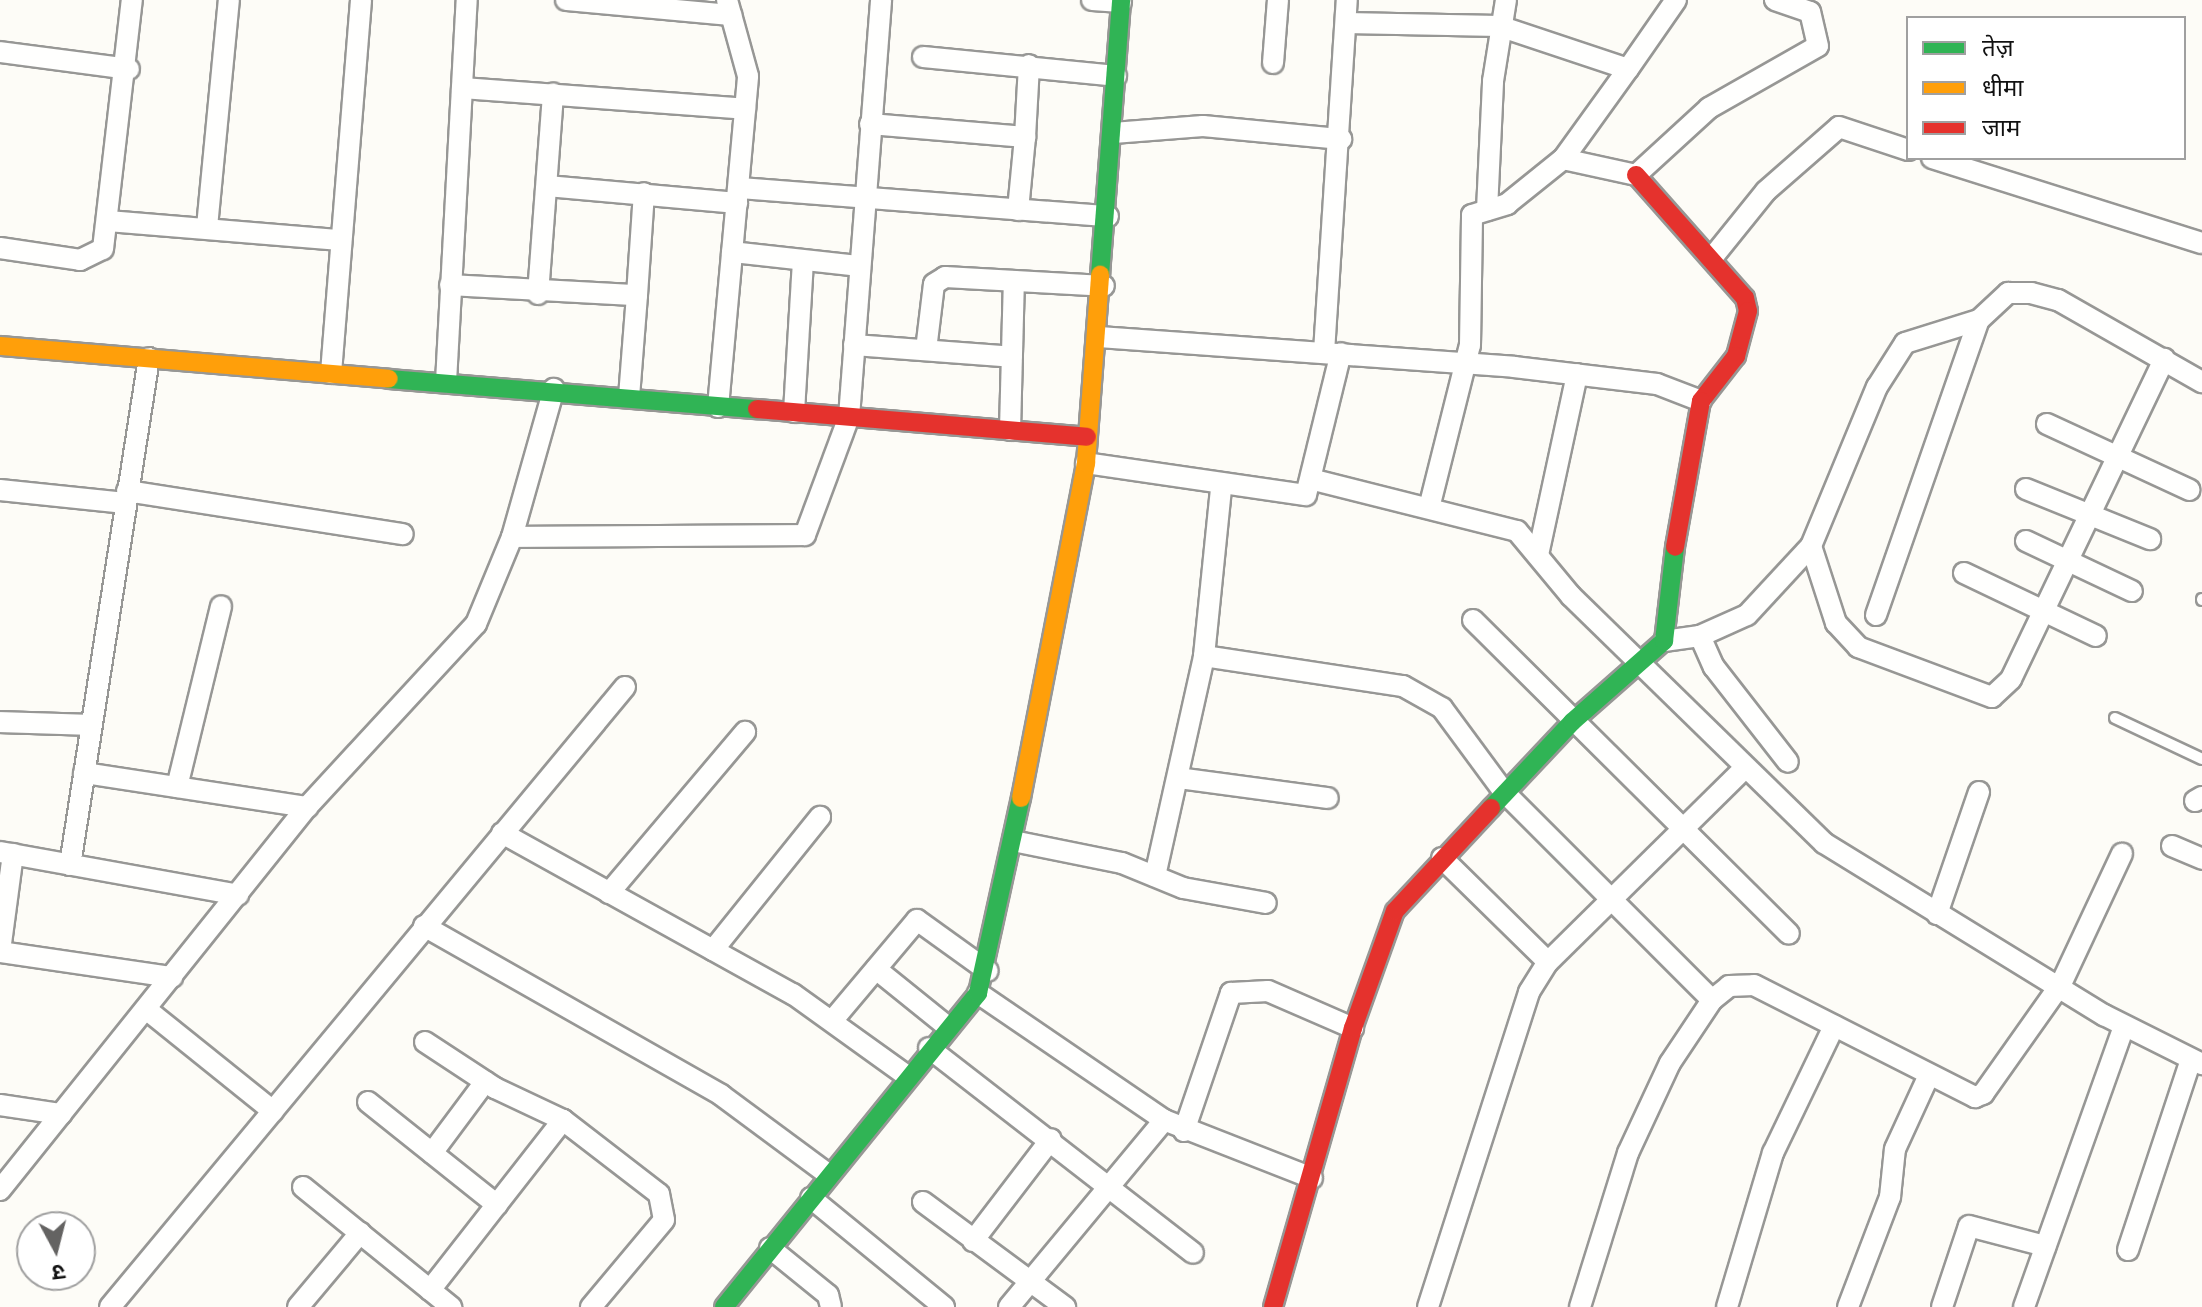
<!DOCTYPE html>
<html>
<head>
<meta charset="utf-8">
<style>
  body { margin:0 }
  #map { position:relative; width:2202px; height:1307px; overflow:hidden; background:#fdfcf7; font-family:"IBM Plex Serif","Noto Sans Devanagari",serif }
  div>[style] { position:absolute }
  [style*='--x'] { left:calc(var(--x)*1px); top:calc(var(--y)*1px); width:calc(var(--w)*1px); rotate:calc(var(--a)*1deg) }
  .roads { filter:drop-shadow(2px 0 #979795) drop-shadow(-2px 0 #979795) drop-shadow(0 2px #979795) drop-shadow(0 -2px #979795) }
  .lane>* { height:10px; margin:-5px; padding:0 5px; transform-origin:5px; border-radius:5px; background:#fffffe }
  .street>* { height:20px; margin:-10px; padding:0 10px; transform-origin:10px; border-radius:10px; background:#fffffe }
  .fast>* { height:18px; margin:-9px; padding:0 9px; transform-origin:9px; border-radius:9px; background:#30b455 }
  .slow>* { height:18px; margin:-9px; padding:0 9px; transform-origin:9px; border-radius:9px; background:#ff9f0a }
  .jam>* { height:18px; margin:-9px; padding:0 9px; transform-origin:9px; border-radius:9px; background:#e5322d }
  span { translate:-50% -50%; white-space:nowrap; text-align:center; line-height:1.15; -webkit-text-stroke:8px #fff; paint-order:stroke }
  .legend { position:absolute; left:1906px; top:16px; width:280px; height:144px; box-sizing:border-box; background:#fff; border:2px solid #a0a0a0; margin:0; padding:10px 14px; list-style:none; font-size:24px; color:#111 }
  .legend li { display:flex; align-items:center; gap:16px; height:40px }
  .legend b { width:40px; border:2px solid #a0a0a0 }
  .north { position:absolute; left:16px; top:1211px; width:80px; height:80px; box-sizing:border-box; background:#fff; border:2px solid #a0a0a0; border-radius:50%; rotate:173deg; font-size:22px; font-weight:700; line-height:32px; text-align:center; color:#111 }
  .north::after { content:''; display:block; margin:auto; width:28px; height:36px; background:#646362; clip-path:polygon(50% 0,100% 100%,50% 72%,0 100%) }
</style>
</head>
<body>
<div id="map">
  <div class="roads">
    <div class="lane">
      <div style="--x:2202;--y:599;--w:1;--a:90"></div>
      <div style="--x:2115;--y:718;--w:96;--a:25.2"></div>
    </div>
    <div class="street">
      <div style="--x:566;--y:0;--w:166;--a:5.2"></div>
      <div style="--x:1092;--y:0;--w:29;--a:4"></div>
      <div style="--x:1346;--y:23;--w:153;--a:1.1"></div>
      <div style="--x:1499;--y:26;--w:136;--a:18.4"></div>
      <div style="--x:1628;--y:69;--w:111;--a:125.8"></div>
      <div style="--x:0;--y:52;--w:130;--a:7.5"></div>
      <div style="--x:923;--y:57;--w:194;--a:5.6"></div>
      <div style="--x:1273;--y:63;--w:63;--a:-85.5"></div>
      <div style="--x:1628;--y:69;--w:84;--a:-55.2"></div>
      <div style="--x:462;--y:88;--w:284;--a:4.2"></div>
      <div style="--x:870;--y:124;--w:156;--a:4.8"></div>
      <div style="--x:1025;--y:137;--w:72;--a:-86.8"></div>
      <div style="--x:1113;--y:133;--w:90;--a:-4.4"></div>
      <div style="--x:1203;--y:126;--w:139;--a:5.4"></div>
      <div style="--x:1932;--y:158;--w:283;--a:17.5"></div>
      <div style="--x:547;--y:186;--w:191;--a:5.1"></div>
      <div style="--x:740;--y:188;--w:369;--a:4.4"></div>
      <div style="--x:1018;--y:210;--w:73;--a:-84.5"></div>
      <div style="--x:1487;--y:210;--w:129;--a:-87.3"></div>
      <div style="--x:1493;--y:81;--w:82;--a:-80.9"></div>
      <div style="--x:108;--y:221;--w:233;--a:4.7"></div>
      <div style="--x:207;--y:227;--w:228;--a:-84.5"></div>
      <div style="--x:0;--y:248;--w:81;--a:8.5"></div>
      <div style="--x:80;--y:260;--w:25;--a:-26"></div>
      <div style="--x:103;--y:249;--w:251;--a:-83.4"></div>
      <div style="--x:732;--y:252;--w:128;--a:6.3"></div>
      <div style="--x:1712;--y:258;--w:86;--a:-51.1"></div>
      <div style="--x:1766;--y:191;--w:97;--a:-41.2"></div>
      <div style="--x:1839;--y:127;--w:73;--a:18.4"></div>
      <div style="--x:450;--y:285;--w:187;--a:3.1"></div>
      <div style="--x:637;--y:295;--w:102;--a:-86.1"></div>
      <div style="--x:538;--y:294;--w:201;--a:-85.7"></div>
      <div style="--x:1099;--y:337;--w:416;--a:4.1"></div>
      <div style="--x:1514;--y:367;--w:144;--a:6.8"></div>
      <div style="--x:1657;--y:384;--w:47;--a:21.1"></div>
      <div style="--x:854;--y:345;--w:158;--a:4.3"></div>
      <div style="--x:926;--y:350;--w:66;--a:-83.1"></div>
      <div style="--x:934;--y:284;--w:13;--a:-32"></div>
      <div style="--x:945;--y:277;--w:159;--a:3.2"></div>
      <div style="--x:1324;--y:352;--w:353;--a:-86.3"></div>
      <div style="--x:331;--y:373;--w:374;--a:-85.4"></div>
      <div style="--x:446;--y:382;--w:383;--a:-86.9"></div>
      <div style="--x:629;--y:397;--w:102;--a:-85.5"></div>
      <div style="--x:718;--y:407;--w:332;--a:-84.8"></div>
      <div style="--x:748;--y:76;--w:79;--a:-105.4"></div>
      <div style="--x:794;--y:412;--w:151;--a:-86.6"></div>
      <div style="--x:2047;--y:424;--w:157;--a:24.8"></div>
      <div style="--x:1010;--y:430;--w:149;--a:-88.5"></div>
      <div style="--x:1086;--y:463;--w:222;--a:8.3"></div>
      <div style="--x:1306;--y:495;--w:146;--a:-76.2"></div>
      <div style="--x:1314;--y:480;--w:209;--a:14.1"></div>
      <div style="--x:1517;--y:531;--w:85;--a:50.3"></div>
      <div style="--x:1571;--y:596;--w:354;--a:44.3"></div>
      <div style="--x:1824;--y:843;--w:329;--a:31.6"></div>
      <div style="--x:2104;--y:1015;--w:110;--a:26.6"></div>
      <div style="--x:2026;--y:489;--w:134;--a:22"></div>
      <div style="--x:0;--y:490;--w:126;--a:5.9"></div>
      <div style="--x:127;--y:491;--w:279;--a:8.9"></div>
      <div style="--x:1430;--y:504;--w:164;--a:-75.9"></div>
      <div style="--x:1470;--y:345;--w:130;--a:-89.1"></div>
      <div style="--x:1472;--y:215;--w:37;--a:-17"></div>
      <div style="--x:1507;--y:204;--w:72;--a:-38.8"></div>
      <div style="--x:1563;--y:159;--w:75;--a:12.4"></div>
      <div style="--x:1636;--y:175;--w:99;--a:-42.5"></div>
      <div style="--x:1709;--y:108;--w:125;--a:-29.6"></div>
      <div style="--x:1818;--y:46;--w:35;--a:-103"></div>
      <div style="--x:1810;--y:12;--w:37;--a:-161"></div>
      <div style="--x:512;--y:537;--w:293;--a:-0.4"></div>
      <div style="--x:805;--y:535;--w:126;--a:-69.6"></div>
      <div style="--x:849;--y:417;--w:418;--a:-85.6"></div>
      <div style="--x:2026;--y:541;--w:117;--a:25.3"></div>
      <div style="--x:1811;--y:546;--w:81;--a:72"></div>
      <div style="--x:1836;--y:623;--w:33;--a:47"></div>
      <div style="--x:1858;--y:647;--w:143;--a:20.5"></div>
      <div style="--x:1992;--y:697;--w:26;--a:-43"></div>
      <div style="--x:2011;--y:679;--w:355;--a:-64.4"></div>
      <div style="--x:1538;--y:555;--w:185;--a:-77.8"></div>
      <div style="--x:1964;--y:573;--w:146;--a:25.5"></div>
      <div style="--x:1876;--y:615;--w:312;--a:-70.8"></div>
      <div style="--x:1473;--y:620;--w:445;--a:44.8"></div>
      <div style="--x:1700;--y:636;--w:34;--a:66"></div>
      <div style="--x:1714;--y:667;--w:120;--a:52.1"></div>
      <div style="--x:1664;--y:641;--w:36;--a:-8"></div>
      <div style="--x:1700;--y:636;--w:51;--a:-24.1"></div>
      <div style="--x:1747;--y:615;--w:94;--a:-47.2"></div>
      <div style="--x:1811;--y:546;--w:172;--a:-67.5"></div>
      <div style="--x:1877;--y:387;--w:52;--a:-57.5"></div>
      <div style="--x:1905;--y:343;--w:77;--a:-17.3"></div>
      <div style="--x:1979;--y:320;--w:40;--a:-43"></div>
      <div style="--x:2008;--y:293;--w:23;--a:0"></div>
      <div style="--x:2031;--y:293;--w:28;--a:15"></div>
      <div style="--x:2058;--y:300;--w:166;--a:29.7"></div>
      <div style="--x:1204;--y:656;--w:201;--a:8.6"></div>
      <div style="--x:1403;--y:686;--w:45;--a:29.4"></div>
      <div style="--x:1442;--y:708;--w:104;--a:53.6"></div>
      <div style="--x:1504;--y:792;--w:294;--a:45"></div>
      <div style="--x:0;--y:722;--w:91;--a:1.9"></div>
      <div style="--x:84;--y:773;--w:226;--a:8.7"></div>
      <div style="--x:1178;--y:778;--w:151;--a:7.6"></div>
      <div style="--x:177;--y:787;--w:186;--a:-76.3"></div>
      <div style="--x:2195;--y:801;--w:8;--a:-30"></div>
      <div style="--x:502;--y:833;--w:333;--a:29"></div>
      <div style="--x:793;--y:994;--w:140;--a:35.7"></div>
      <div style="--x:1013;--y:841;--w:111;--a:11.4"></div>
      <div style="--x:1122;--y:863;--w:66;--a:22.3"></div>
      <div style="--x:1183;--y:888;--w:84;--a:10.2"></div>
      <div style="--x:2172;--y:846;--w:33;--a:23"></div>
      <div style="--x:0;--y:852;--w:242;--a:10.2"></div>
      <div style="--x:1442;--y:858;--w:148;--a:44.5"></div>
      <div style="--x:70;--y:865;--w:513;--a:-81.14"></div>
      <div style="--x:1155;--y:876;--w:225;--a:-77.4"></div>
      <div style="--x:1204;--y:656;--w:169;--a:-84.2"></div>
      <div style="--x:609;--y:893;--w:211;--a:-49.8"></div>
      <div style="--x:1937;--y:914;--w:129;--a:-71"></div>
      <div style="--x:424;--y:926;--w:342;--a:29.6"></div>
      <div style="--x:721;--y:1095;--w:134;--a:36.5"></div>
      <div style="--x:713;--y:950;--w:171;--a:-51.2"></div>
      <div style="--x:0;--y:951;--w:98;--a:-82.4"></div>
      <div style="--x:0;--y:952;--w:174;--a:8.3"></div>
      <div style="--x:876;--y:969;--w:92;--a:38.9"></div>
      <div style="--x:978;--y:993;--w:225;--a:34.3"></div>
      <div style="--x:1164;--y:1120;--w:159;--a:21.4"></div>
      <div style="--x:146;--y:1009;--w:163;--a:38.8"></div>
      <div style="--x:832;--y:1021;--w:132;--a:-49.9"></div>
      <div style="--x:917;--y:920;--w:87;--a:35.7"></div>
      <div style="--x:425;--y:1042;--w:84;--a:33.3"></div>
      <div style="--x:495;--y:1088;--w:75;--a:25.2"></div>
      <div style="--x:563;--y:1120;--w:121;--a:37.6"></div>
      <div style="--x:659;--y:1194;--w:26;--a:79"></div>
      <div style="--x:664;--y:1220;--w:114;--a:130"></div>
      <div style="--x:929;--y:1048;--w:334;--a:37.8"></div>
      <div style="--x:368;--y:1102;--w:165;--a:38.6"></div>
      <div style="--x:0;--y:1105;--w:62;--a:8.4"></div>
      <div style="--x:1184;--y:1131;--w:146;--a:-71.2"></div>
      <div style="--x:1231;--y:993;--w:37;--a:-3"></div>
      <div style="--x:1268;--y:991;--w:93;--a:23.5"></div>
      <div style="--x:432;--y:1153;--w:89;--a:-53.3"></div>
      <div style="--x:303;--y:1187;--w:191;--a:39"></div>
      <div style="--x:0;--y:1190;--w:491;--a:-51.3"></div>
      <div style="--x:307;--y:807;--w:249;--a:-47.3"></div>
      <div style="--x:476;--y:624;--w:94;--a:-67.5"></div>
      <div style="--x:512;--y:537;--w:154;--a:-74.2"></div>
      <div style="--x:811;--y:1198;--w:172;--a:39.3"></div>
      <div style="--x:923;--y:1202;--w:177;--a:36.5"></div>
      <div style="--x:973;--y:1241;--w:128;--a:-52.6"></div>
      <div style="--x:770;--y:1248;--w:75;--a:39"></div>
      <div style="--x:828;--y:1295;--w:12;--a:76"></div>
      <div style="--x:2128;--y:1250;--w:201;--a:-71.7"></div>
      <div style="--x:430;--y:1290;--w:216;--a:-52"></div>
      <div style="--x:110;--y:1307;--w:806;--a:-50.29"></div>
      <div style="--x:298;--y:1307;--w:97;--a:-50"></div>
      <div style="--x:1009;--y:1307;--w:243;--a:-50.3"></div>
      <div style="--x:1428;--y:1307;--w:331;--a:-72.2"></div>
      <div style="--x:1529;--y:992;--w:36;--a:-58"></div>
      <div style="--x:1548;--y:962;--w:274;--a:-44.6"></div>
      <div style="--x:1580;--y:1307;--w:161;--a:-72.7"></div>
      <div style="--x:1628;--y:1153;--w:99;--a:-65"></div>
      <div style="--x:1670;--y:1063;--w:76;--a:-56.3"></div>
      <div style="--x:1712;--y:1000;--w:22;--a:-39"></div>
      <div style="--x:1729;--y:986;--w:25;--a:-2"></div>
      <div style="--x:1754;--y:985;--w:248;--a:26.9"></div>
      <div style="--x:1975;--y:1097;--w:9;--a:-21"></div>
      <div style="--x:1983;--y:1094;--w:135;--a:-54.7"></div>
      <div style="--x:2061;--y:984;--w:144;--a:-64.9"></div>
      <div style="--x:1727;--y:1307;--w:161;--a:-73.4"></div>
      <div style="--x:1773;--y:1153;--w:141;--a:-64.3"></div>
      <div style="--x:1848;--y:1307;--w:118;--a:-69.1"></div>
      <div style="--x:1890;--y:1197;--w:48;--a:-84.1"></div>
      <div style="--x:1895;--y:1149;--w:81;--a:-65.3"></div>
      <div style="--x:1942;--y:1307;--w:85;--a:-71.6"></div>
      <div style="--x:1969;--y:1226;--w:79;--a:14.7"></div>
      <div style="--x:2024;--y:1307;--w:298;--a:-70.4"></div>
    </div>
    <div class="fast">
      <div style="--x:1100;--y:275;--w:276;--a:-85.6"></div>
      <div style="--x:389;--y:379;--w:369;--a:4.7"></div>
      <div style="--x:1491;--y:808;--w:118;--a:-46.7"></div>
      <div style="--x:1572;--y:722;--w:123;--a:-41.4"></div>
      <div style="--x:1664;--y:641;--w:95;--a:-83.3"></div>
      <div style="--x:724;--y:1307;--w:404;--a:-51"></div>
      <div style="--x:978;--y:993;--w:200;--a:-77.6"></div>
    </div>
    <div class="slow">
      <div style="--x:0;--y:346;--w:390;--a:4.8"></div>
      <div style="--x:1021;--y:798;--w:341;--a:-79"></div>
      <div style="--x:1086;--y:463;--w:189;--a:-85.7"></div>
    </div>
    <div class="jam">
      <div style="--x:1636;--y:175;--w:164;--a:48.5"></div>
      <div style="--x:1745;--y:298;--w:13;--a:77"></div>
      <div style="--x:1748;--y:311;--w:47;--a:104.9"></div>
      <div style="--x:1736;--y:356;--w:57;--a:127.9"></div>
      <div style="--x:1701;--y:401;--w:148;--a:100.1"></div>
      <div style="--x:757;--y:409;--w:331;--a:4.8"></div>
      <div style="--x:1273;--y:1307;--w:290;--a:-74"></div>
      <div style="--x:1353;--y:1028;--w:124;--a:-70.3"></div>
      <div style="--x:1395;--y:911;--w:141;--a:-47"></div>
    </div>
  </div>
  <ul class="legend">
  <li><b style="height:10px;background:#30b455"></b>तेज़</li>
  <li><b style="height:10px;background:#ff9f0a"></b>धीमा</li>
  <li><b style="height:10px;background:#e5322d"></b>जाम</li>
  </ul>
  <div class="north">उ</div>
</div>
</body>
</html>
